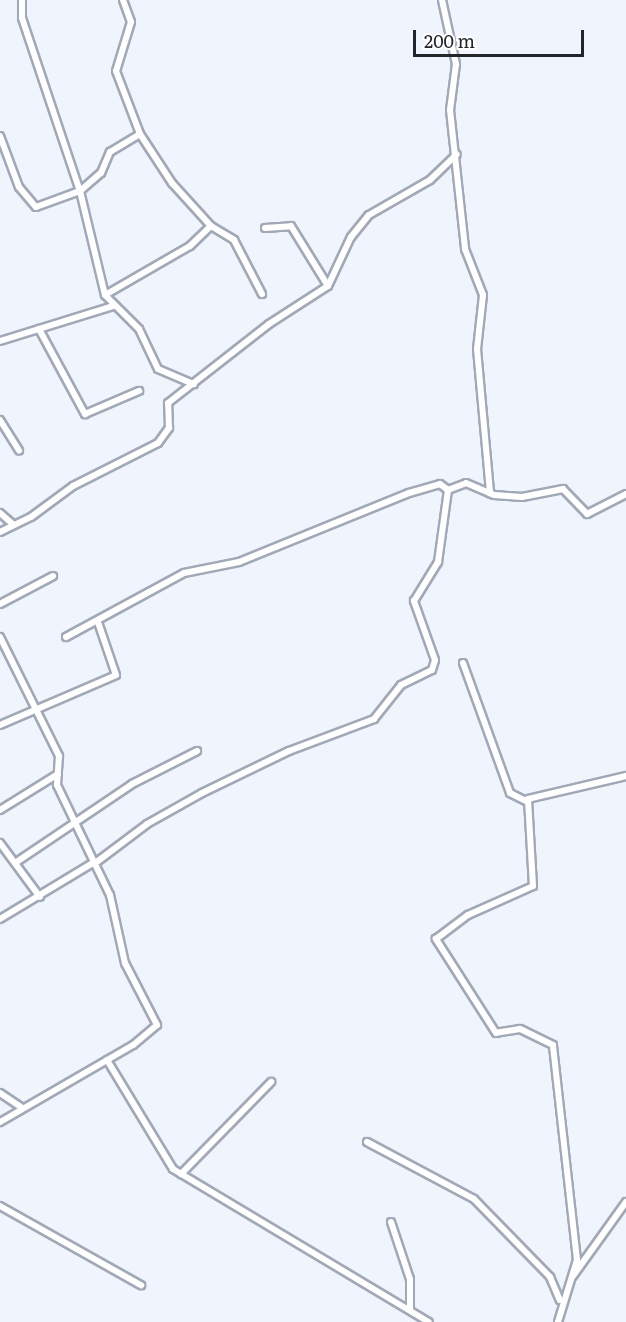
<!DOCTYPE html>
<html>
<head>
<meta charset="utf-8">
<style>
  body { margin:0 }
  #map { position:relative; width:626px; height:1322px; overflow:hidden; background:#f0f4fd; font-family:Literata,serif }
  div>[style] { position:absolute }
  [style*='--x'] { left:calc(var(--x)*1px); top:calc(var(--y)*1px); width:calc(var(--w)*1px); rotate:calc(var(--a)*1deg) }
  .roads { filter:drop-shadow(2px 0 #a2a9b6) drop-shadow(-2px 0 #a2a9b6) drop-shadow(0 2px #a2a9b6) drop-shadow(0 -2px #a2a9b6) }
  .street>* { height:6px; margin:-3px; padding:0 3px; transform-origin:3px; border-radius:3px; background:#fff }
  span { translate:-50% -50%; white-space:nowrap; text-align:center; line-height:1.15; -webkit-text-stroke:6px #fff; paint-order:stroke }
  .scale { position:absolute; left:413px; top:30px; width:171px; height:27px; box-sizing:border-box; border:3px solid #22252a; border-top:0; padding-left:8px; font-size:18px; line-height:21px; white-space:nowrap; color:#22252a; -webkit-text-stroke:4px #fff; paint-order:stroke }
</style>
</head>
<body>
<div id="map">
  <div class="roads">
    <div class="street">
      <div style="--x:22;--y:0;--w:18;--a:90"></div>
      <div style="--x:22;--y:18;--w:182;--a:71.5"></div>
      <div style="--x:80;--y:191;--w:107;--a:76.5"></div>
      <div style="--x:105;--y:295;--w:48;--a:45"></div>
      <div style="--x:139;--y:329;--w:44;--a:64.6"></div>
      <div style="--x:158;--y:369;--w:39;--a:23"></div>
      <div style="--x:123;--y:0;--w:23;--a:70"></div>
      <div style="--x:131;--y:22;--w:51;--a:107"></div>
      <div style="--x:116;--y:71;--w:67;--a:69.1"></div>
      <div style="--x:140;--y:134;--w:59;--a:56.9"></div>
      <div style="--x:172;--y:183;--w:58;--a:47.8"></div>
      <div style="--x:211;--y:226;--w:27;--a:31"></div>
      <div style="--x:234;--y:240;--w:61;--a:62.6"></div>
      <div style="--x:442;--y:0;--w:66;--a:77.7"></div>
      <div style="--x:456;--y:64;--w:46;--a:97.4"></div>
      <div style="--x:450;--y:110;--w:140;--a:83.8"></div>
      <div style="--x:465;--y:249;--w:49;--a:68.6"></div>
      <div style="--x:483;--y:295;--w:54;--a:96.3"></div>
      <div style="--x:477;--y:349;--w:145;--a:84.8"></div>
      <div style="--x:0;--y:136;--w:54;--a:69.6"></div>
      <div style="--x:19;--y:187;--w:26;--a:50"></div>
      <div style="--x:36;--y:207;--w:47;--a:-20"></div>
      <div style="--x:80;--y:191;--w:28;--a:-41"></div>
      <div style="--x:101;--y:173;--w:23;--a:-67"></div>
      <div style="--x:110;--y:152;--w:35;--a:-31"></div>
      <div style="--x:265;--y:228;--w:26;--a:-4"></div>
      <div style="--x:291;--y:226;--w:70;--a:58.3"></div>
      <div style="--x:105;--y:295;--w:98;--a:-30"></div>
      <div style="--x:190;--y:246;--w:29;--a:-44"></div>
      <div style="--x:39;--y:329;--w:97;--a:61.6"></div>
      <div style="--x:85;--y:414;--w:59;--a:-23.1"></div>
      <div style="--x:0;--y:341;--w:118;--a:-17.2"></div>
      <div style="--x:0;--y:420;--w:36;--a:58"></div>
      <div style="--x:448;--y:490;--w:19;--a:-21"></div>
      <div style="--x:466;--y:483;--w:30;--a:23"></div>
      <div style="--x:494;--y:495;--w:28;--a:4"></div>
      <div style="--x:522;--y:497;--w:42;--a:-11"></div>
      <div style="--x:563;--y:489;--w:35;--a:46"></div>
      <div style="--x:587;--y:514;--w:44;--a:-27.1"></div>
      <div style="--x:0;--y:513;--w:18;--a:41"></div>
      <div style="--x:0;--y:532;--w:34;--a:-26"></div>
      <div style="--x:31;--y:517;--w:52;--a:-36.4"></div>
      <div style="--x:73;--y:486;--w:95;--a:-26.8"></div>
      <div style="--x:158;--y:443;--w:19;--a:-54"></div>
      <div style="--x:169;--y:428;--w:25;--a:-92"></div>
      <div style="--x:168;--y:403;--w:128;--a:-38"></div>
      <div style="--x:269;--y:324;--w:70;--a:-32.8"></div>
      <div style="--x:328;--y:286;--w:54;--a:-64.9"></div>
      <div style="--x:351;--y:237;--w:28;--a:-51"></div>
      <div style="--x:369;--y:215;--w:70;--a:-29.8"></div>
      <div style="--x:430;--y:180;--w:37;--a:-44"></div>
      <div style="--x:0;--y:604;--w:60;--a:-27.8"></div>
      <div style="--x:0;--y:637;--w:133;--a:63.6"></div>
      <div style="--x:59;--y:756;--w:29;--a:94"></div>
      <div style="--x:57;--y:785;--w:122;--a:64.3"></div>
      <div style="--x:110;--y:895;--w:70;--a:77.6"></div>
      <div style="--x:125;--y:963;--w:70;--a:62.7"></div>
      <div style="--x:157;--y:1025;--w:31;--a:140"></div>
      <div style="--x:133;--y:1045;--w:154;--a:149.9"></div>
      <div style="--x:66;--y:637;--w:134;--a:-28.5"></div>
      <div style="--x:184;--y:573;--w:56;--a:-11.3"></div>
      <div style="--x:239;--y:562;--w:183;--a:-22.1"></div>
      <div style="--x:409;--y:493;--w:32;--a:-16"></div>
      <div style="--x:440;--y:484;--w:10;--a:37"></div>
      <div style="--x:463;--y:663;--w:138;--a:70.1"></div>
      <div style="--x:510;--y:793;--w:18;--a:27"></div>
      <div style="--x:0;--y:725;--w:126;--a:-23.3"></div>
      <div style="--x:116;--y:675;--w:56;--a:-108.8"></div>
      <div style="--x:0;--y:810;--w:68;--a:-31.8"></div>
      <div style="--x:0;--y:843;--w:67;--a:53.5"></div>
      <div style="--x:15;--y:863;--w:141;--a:-34"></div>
      <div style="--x:132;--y:784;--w:73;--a:-26.9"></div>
      <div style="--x:94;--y:864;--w:66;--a:-37"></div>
      <div style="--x:147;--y:824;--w:63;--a:-29.4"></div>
      <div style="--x:202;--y:793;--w:97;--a:-25.8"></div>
      <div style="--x:289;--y:751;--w:91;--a:-20.6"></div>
      <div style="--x:374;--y:719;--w:43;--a:-51.5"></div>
      <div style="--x:401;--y:685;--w:34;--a:-26"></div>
      <div style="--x:432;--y:670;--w:10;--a:-73"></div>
      <div style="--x:435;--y:660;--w:63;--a:-109.6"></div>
      <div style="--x:414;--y:601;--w:46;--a:-58.4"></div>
      <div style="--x:438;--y:562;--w:73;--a:-82.1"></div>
      <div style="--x:0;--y:919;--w:109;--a:-31.1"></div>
      <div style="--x:107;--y:1060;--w:127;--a:58.8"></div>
      <div style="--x:173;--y:1169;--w:298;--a:30.9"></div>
      <div style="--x:0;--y:1093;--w:27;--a:34"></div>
      <div style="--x:367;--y:1142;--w:121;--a:28"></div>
      <div style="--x:474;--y:1199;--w:109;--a:45.7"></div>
      <div style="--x:550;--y:1277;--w:25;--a:67"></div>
      <div style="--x:181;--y:1174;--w:129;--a:-45.6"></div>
      <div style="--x:0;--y:1206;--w:162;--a:29.3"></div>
      <div style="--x:391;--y:1222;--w:60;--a:71.6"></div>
      <div style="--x:410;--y:1279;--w:30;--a:90"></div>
      <div style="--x:573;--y:1276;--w:91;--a:-54.4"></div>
      <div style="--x:558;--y:1322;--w:65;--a:-73"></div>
      <div style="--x:577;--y:1260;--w:216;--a:-96.4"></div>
      <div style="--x:553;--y:1045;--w:37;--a:-154"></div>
      <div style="--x:520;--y:1029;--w:24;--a:171"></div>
      <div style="--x:496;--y:1033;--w:112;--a:-122.6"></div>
      <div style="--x:436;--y:939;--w:40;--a:-37"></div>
      <div style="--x:468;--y:915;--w:71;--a:-24"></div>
      <div style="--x:533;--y:886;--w:87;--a:-93.3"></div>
      <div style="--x:528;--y:799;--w:101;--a:-13.2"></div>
    </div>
  </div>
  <div class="scale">200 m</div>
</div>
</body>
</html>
